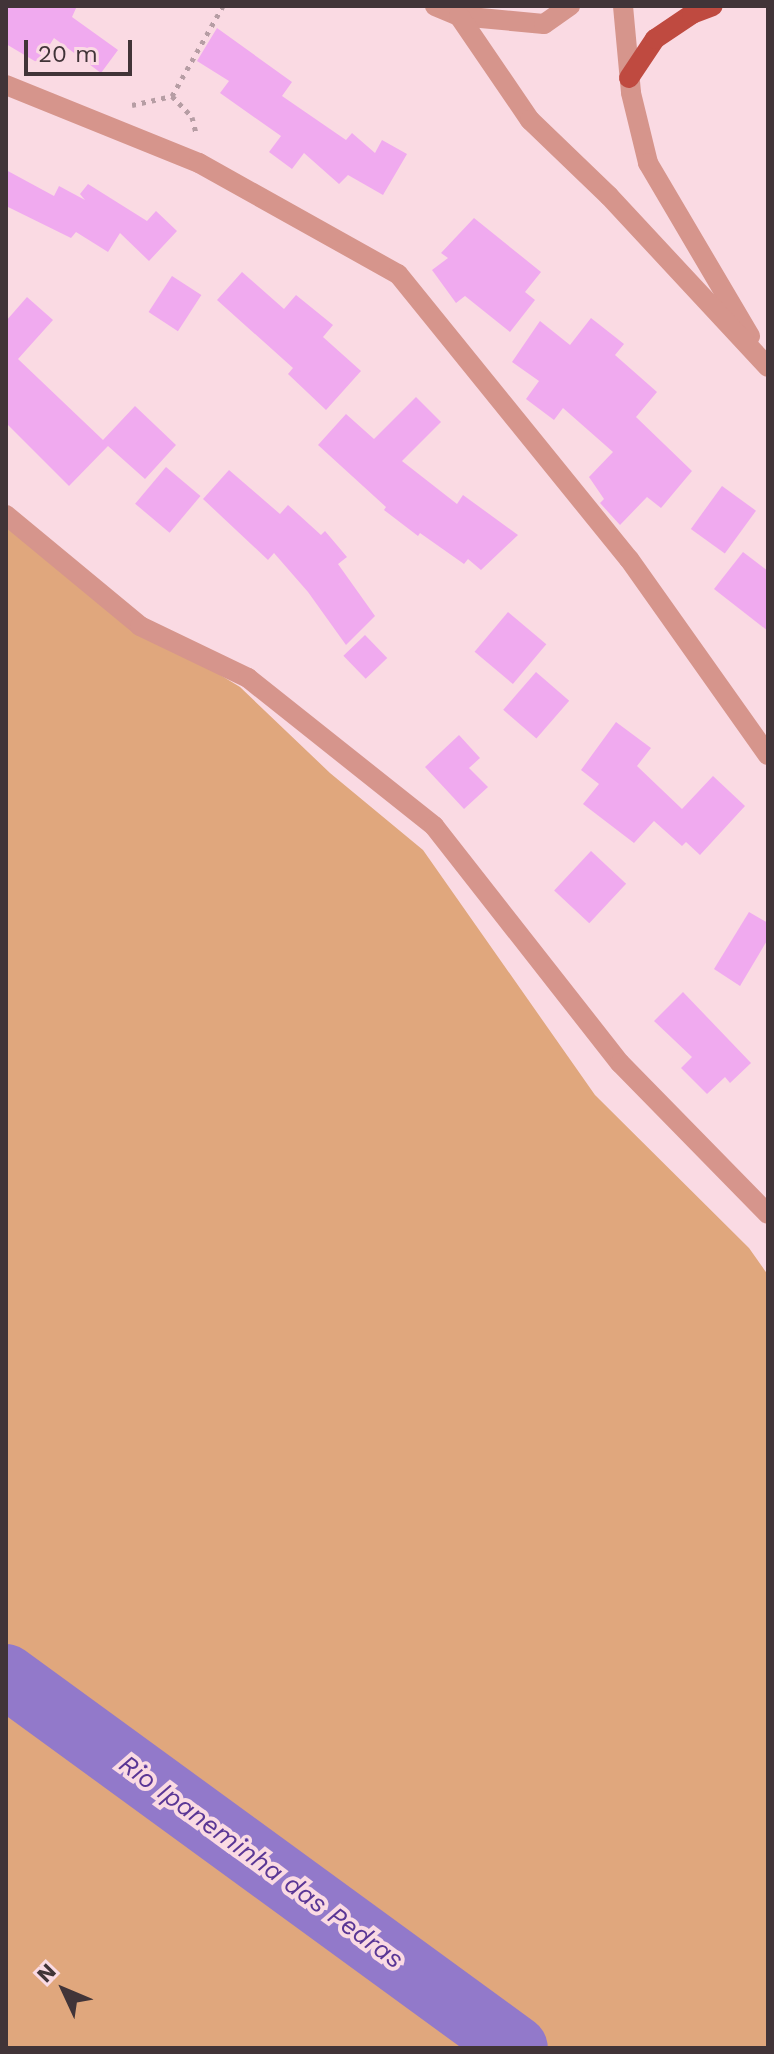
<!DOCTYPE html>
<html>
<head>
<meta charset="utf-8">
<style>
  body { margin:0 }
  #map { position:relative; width:774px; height:2054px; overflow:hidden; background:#fadae3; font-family:"Work Sans",sans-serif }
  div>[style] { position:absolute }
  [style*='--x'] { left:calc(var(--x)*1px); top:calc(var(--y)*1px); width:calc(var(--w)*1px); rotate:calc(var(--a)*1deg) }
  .green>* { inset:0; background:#e0a77d }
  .river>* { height:64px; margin:-32px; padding:0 32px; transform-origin:32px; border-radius:32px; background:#9279ca }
  .building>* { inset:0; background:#f0aaef; transform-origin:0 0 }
  .path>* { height:5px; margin-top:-2.5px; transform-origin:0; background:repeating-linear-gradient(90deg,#b69da4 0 4px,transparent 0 10px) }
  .minor>* { height:20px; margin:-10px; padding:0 10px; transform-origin:10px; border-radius:10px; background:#d6958c }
  .major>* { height:20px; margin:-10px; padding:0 10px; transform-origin:10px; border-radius:10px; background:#bf4a40 }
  span { translate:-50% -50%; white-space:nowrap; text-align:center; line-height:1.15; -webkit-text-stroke:8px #fadae3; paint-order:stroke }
  .water-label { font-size:26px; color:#5a3695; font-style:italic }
  .frame { position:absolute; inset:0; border:8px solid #413438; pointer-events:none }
  .north { position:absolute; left:24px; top:1950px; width:80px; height:80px; -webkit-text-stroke:6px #fadae3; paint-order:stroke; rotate:314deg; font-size:22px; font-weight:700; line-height:32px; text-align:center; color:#413438 }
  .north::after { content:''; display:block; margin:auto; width:28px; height:36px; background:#413438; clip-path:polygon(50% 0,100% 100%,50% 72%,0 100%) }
  .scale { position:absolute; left:24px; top:40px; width:108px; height:36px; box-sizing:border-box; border:4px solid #413438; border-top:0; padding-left:10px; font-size:24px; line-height:28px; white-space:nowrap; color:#413438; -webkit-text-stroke:6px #fadae3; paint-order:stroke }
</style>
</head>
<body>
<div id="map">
  <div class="green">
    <div style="clip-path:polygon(6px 515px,140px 626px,240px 687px,330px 773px,423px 850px,595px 1095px,749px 1248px,768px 1275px,768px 2048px,6px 2048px)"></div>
  </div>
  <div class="river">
    <div style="--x:6;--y:1676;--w:631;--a:36.11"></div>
  </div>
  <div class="building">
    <div style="clip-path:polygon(6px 6px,77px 6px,72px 17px,118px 50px,101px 73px,54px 38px,38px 63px,6px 44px)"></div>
    <div style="clip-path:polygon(217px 28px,292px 82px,282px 96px,346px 140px,352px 133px,375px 153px,382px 140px,407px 154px,383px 195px,348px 175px,339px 184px,304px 153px,292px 169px,269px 152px,281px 136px,220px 93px,229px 81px,197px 61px)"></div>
    <div style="clip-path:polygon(6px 170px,54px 196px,59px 186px,85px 200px,80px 194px,88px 184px,147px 221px,156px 211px,177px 231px,149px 261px,120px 233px,108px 252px,76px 232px,71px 238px,6px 206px)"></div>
    <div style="clip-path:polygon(474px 218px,541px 272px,525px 292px,535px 300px,510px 332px,465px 296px,456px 303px,432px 270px,448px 258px,441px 253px)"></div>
    <div style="clip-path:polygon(242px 272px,284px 309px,296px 295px,333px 325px,323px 337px,361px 371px,326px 410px,288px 374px,293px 368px,217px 300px)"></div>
    <div style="left:172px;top:276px;width:35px;height:43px;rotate:33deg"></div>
    <div style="clip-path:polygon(27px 297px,53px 320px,18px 359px,103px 440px,135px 406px,176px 445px,145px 479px,108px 446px,69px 486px,6px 423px,6px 321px)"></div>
    <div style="clip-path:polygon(591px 318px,624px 344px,615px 355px,657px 392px,636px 417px,692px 471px,661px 508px,647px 497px,620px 525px,600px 503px,604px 499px,589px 477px,613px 452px,563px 408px,554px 420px,526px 399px,539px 381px,512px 362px,540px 321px,570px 345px)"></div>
    <div style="clip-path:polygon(416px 397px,441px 422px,402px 461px,457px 504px,463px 495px,518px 535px,481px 570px,468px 559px,464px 564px,420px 533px,418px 536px,384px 510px,386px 507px,318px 445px,346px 414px,374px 439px)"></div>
    <div style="left:166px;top:467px;width:45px;height:48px;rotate:40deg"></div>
    <div style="clip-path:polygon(229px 470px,280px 514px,288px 505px,321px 535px,325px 531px,347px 557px,338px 564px,375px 616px,346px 645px,308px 592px,274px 553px,268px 560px,203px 499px)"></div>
    <div style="left:722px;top:486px;width:42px;height:53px;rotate:36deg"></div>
    <div style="clip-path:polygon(743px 552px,768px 571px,768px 631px,714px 589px)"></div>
    <div style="left:508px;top:612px;width:50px;height:52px;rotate:40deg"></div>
    <div style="left:365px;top:635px;width:32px;height:30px;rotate:46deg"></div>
    <div style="left:536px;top:672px;width:44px;height:50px;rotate:41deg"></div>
    <div style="clip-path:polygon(616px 722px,651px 748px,637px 766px,682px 809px,713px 776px,745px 806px,700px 855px,686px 842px,682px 846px,654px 821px,634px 843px,583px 804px,599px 784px,581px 770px)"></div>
    <div style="clip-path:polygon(459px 735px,480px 758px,469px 768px,488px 787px,464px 809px,425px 767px)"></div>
    <div style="left:591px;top:851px;width:48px;height:54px;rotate:43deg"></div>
    <div style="clip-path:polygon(749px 912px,768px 923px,768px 939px,740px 986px,714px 969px)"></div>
    <div style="clip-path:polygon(683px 992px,751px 1063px,730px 1083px,725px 1077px,707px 1094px,681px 1068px,692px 1057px,654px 1021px)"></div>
  </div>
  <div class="path">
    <div style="--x:172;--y:96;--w:103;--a:-60.5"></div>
    <div style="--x:132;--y:105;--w:41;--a:-12.7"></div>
    <div style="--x:172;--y:96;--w:29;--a:46"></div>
    <div style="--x:192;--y:117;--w:16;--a:76"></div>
  </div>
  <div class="minor">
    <div style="--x:435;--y:6;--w:26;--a:23"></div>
    <div style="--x:459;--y:16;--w:85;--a:5.4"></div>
    <div style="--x:544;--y:24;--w:32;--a:-35"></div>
    <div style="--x:623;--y:6;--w:87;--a:84.7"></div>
    <div style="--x:631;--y:93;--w:72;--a:76.3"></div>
    <div style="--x:648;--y:163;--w:201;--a:59.5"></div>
    <div style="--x:459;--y:16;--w:126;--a:55.7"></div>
    <div style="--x:530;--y:120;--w:110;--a:43.9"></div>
    <div style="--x:609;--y:196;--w:233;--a:47.1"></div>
    <div style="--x:6;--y:85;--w:208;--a:22"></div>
    <div style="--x:199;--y:163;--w:228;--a:29.2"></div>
    <div style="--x:398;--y:274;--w:367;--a:51"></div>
    <div style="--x:629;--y:559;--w:240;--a:54.7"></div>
    <div style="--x:6;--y:515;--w:174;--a:39.6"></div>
    <div style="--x:140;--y:626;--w:120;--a:25.7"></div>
    <div style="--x:248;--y:678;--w:238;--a:38.5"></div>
    <div style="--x:434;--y:826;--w:301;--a:51.9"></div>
    <div style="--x:620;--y:1063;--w:211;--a:45.6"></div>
  </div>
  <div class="major">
    <div style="--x:629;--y:78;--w:47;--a:-56.3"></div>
    <div style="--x:655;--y:39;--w:45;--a:-34"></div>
    <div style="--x:692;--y:14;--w:22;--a:-21"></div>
  </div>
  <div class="water-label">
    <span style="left:261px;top:1862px;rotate:36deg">Rio Ipaneminha das Pedras</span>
  </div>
  <div class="frame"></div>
  <div class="north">N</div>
  <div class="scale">20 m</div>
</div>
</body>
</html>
